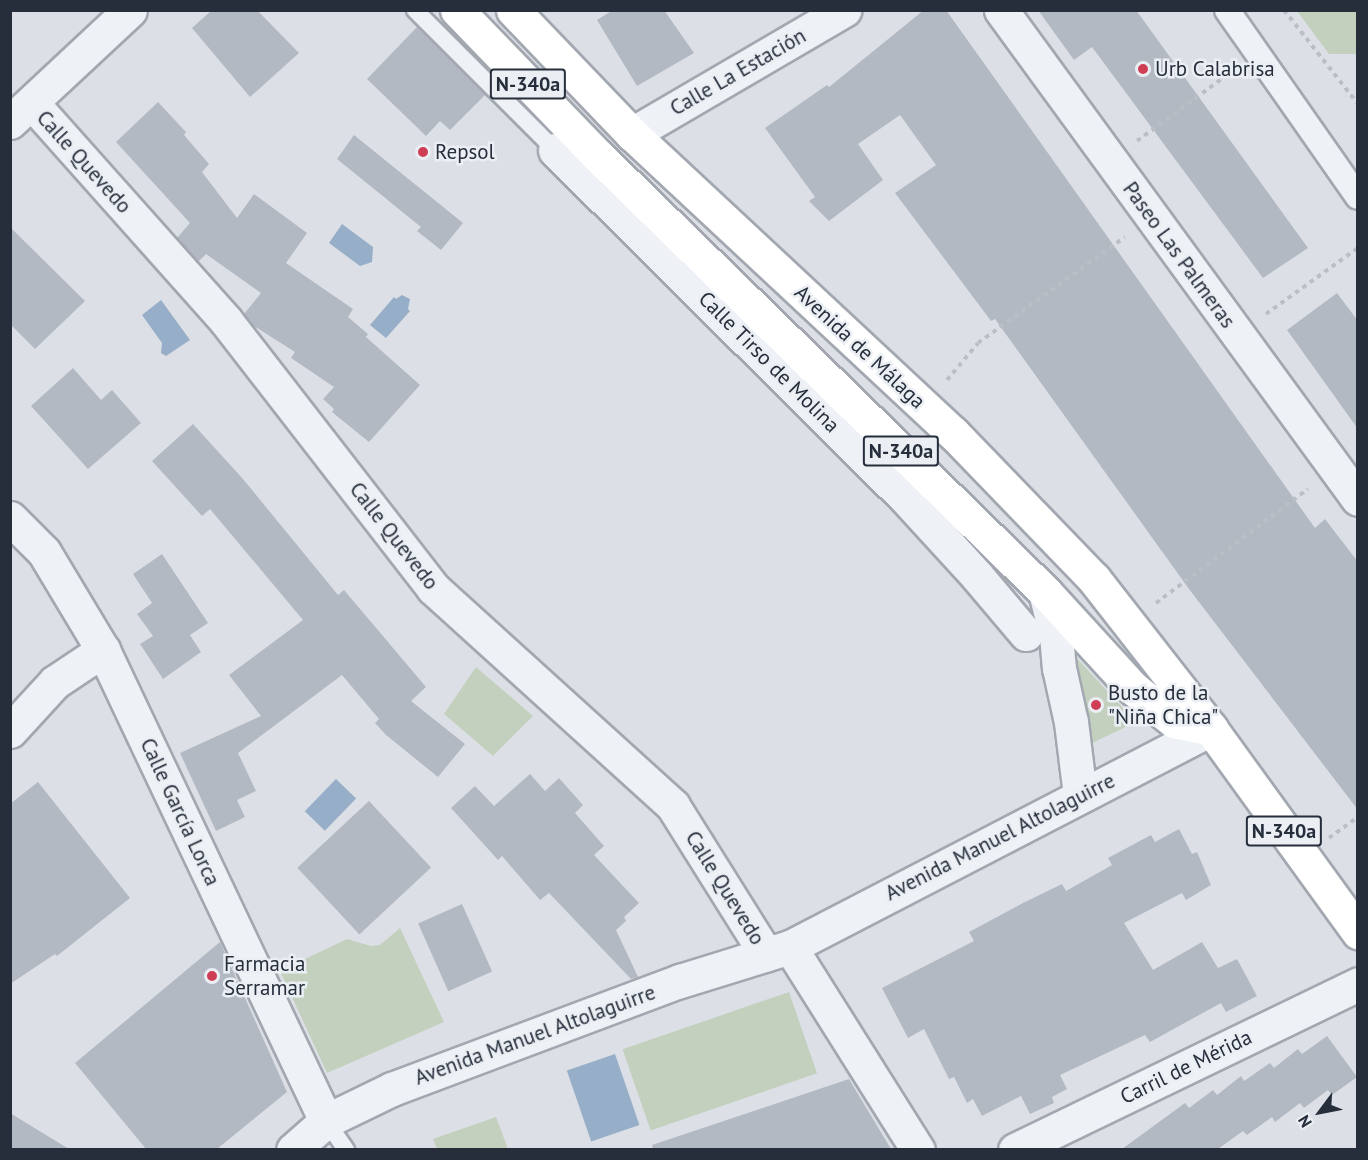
<!DOCTYPE html>
<html>
<head>
<meta charset="utf-8">
<style>
  body { margin:0 }
  #map { position:relative; width:1368px; height:1160px; overflow:hidden; background:#dce0e6; font-family:"PT Sans",sans-serif }
  div>[style] { position:absolute }
  [style*='--x'] { left:calc(var(--x)*1px); top:calc(var(--y)*1px); width:calc(var(--w)*1px); rotate:calc(var(--a)*1deg) }
  .green>* { inset:0; background:#c2d0bd; transform-origin:0 0 }
  .water>* { inset:0; background:#96aec7; transform-origin:0 0 }
  .building>* { inset:0; background:#b3b9c3; transform-origin:0 0 }
  .path>* { height:4px; margin-top:-2px; transform-origin:0; background:repeating-linear-gradient(90deg,#babec5 0 4.5px,transparent 0 9px) }
  .roads { filter:drop-shadow(2px 0 #a2a7b0) drop-shadow(-2px 0 #a2a7b0) drop-shadow(0 2px #a2a7b0) drop-shadow(0 -2px #a2a7b0) }
  .service>* { height:16px; margin:-8px; padding:0 8px; transform-origin:8px; border-radius:8px; background:#eef1f5 }
  .pedestrian>* { height:24px; margin:-12px; padding:0 12px; transform-origin:12px; border-radius:12px; background:#eef1f5 }
  .minor>* { height:33px; margin:-16.5px; padding:0 16.5px; transform-origin:16.5px; border-radius:16.5px; background:#eef1f5 }
  .primary>* { height:33px; margin:-16.5px; padding:0 16.5px; transform-origin:16.5px; border-radius:16.5px; background:#fff }
  .dots>* { width:16px; height:16px; translate:-50% -50%; box-sizing:border-box; border:3px solid #ebeff4; border-radius:50% }
  span { translate:-50% -50%; white-space:nowrap; text-align:center; line-height:1.15; -webkit-text-stroke:5px #ebeff4; paint-order:stroke }
  .shield-label span { padding:2px 4px; background:#ebeff4; border:2px solid; border-radius:4px; -webkit-text-stroke-width:0 }
  .shield-label { font-size:20px; color:#262e3c; font-weight:700 }
  .poi-label { font-size:21px; color:#262e3c }
  .left { translate:0 -50%; text-align:left }
  .street-label { font-size:21px; color:#262e3c }
  .frame { position:absolute; inset:0; border:12px solid #262e3c; pointer-events:none }
  .north { position:absolute; left:1290px; top:1082px; width:60px; height:60px; -webkit-text-stroke:4px #ebeff4; paint-order:stroke; rotate:238deg; font-size:16px; font-weight:700; line-height:24px; text-align:center; color:#262e3c }
  .north::after { content:''; display:block; margin:auto; width:21px; height:27px; background:#262e3c; clip-path:polygon(50% 0,100% 100%,50% 72%,0 100%) }
</style>
</head>
<body>
<div id="map">
  <div class="green">
    <div style="clip-path:polygon(1297px 11px,1357px 11px,1357px 54px,1329px 54px)"></div>
    <div style="clip-path:polygon(1071px 652px,1136px 722px,1088px 745px)"></div>
    <div style="clip-path:polygon(476px 667px,533px 716px,493px 756px,444px 714px)"></div>
    <div style="clip-path:polygon(400px 928px,444px 1022px,327px 1073px,280px 971px,347px 939px,371px 946px,380px 945px)"></div>
    <div style="left:789px;top:992px;width:86px;height:176px;rotate:71deg"></div>
    <div style="clip-path:polygon(496px 1117px,508px 1149px,437px 1149px,433px 1139px)"></div>
  </div>
  <div class="water">
    <div style="clip-path:polygon(342px 224px,373px 247px,372px 262px,360px 266px,329px 243px)"></div>
    <div style="clip-path:polygon(402px 295px,410px 299px,408px 309px,410px 311px,386px 338px,370px 325px,394px 297px,396px 299px)"></div>
    <div style="clip-path:polygon(161px 300px,190px 340px,166px 356px,161px 353px,162px 343px,142px 315px)"></div>
    <div style="left:336px;top:779px;width:28px;height:45px;rotate:44deg"></div>
    <div style="left:615px;top:1054px;width:75px;height:51px;rotate:71deg"></div>
  </div>
  <div class="building">
    <div style="clip-path:polygon(212px 10px,257px 10px,299px 53px,250px 97px,192px 28px)"></div>
    <div style="clip-path:polygon(613px 10px,664px 10px,694px 53px,637px 86px,597px 20px)"></div>
    <div style="clip-path:polygon(924px 10px,946px 10px,1315px 528px,1325px 519px,1358px 562px,1358px 810px,1189px 589px,995px 319px,991px 321px,895px 193px,936px 165px,900px 115px,858px 144px,883px 180px,829px 221px,809px 201px,815px 197px,765px 128px,827px 85px,829px 87px)"></div>
    <div style="clip-path:polygon(1038px 10px,1136px 10px,1308px 248px,1263px 278px,1092px 47px,1074px 60px)"></div>
    <div style="clip-path:polygon(417px 27px,485px 95px,450px 130px,440px 121px,426px 136px,367px 79px)"></div>
    <div style="clip-path:polygon(158px 102px,186px 132px,184px 135px,209px 164px,202px 172px,237px 218px,254px 194px,307px 233px,286px 263px,353px 309px,348px 317px,368px 334px,366px 337px,420px 385px,369px 442px,332px 412px,334px 409px,323px 399px,334px 387px,291px 358px,295px 352px,254px 326px,244px 314px,261px 293px,206px 254px,198px 262px,177px 238px,190px 223px,116px 142px)"></div>
    <div style="clip-path:polygon(354px 135px,463px 223px,441px 250px,417px 231px,421px 227px,337px 159px)"></div>
    <div style="clip-path:polygon(10px 227px,85px 301px,35px 349px,10px 324px)"></div>
    <div style="clip-path:polygon(1337px 293px,1358px 321px,1358px 429px,1287px 330px)"></div>
    <div style="clip-path:polygon(73px 368px,101px 400px,112px 390px,141px 423px,88px 469px,31px 406px)"></div>
    <div style="clip-path:polygon(193px 424px,243px 479px,338px 595px,344px 590px,426px 687px,411px 701px,465px 744px,438px 777px,386px 735px,375px 723px,379px 719px,342px 675px,238px 753px,256px 791px,237px 800px,245px 817px,216px 831px,180px 753px,261px 716px,229px 675px,303px 620px,210px 509px,202px 516px,152px 461px)"></div>
    <div style="clip-path:polygon(162px 554px,208px 623px,190px 635px,201px 652px,163px 679px,140px 644px,153px 636px,137px 614px,152px 603px,133px 574px)"></div>
    <div style="clip-path:polygon(530px 774px,545px 791px,559px 778px,583px 805px,575px 813px,604px 846px,594px 855px,639px 903px,624px 917px,626px 921px,616px 930px,638px 977px,631px 979px,549px 893px,540px 900px,502px 856px,498px 860px,451px 808px,475px 786px,494px 806px)"></div>
    <div style="clip-path:polygon(38px 782px,130px 898px,57px 956px,55px 954px,10px 984px,10px 804px)"></div>
    <div style="left:369px;top:801px;width:91px;height:98px;rotate:47deg"></div>
    <div style="clip-path:polygon(1179px 829px,1192px 854px,1197px 852px,1211px 885px,1186px 900px,1182px 893px,1124px 923px,1153px 970px,1202px 942px,1218px 968px,1237px 959px,1257px 996px,1226px 1012px,1221px 1003px,1150px 1042px,1145px 1035px,1060px 1075px,1067px 1089px,1052px 1097px,1054px 1103px,1030px 1114px,1021px 1096px,982px 1116px,973px 1099px,967px 1103px,954px 1077px,949px 1079px,924px 1029px,908px 1038px,882px 988px,974px 941px,969px 932px,1023px 903px,1062px 884px,1066px 891px,1112px 865px,1108px 858px,1151px 835px,1155px 842px)"></div>
    <div style="left:462px;top:904px;width:74px;height:48px;rotate:66deg"></div>
    <div style="clip-path:polygon(220px 942px,287px 1092px,217px 1149px,146px 1149px,75px 1063px)"></div>
    <div style="clip-path:polygon(1327px 1036px,1357px 1077px,1332px 1095px,1328px 1090px,1304px 1108px,1300px 1103px,1275px 1122px,1272px 1117px,1247px 1135px,1243px 1131px,1218px 1149px,1122px 1149px,1185px 1103px,1189px 1108px,1213px 1090px,1217px 1095px,1241px 1076px,1244px 1081px,1270px 1063px,1274px 1068px,1298px 1049px,1302px 1054px)"></div>
    <div style="clip-path:polygon(849px 1079px,891px 1149px,653px 1149px,652px 1145px)"></div>
    <div style="clip-path:polygon(10px 1113px,69px 1149px,10px 1149px)"></div>
  </div>
  <div class="path">
    <div style="--x:1284;--y:10;--w:120;--a:51.8"></div>
    <div style="--x:1137;--y:141;--w:122;--a:-36.3"></div>
    <div style="--x:1266;--y:314;--w:113;--a:-35.7"></div>
    <div style="--x:947;--y:380;--w:48;--a:-50"></div>
    <div style="--x:978;--y:343;--w:181;--a:-35.8"></div>
    <div style="--x:1156;--y:603;--w:190;--a:-36.9"></div>
    <div style="--x:1329;--y:838;--w:36;--a:-36"></div>
  </div>
  <div class="roads">
    <div class="service">
      <div style="--x:415;--y:10;--w:198;--a:45"></div>
      <div style="--x:326;--y:1121;--w:35;--a:55"></div>
    </div>
    <div class="pedestrian">
      <div style="--x:1227;--y:10;--w:228;--a:55"></div>
    </div>
    <div class="minor">
      <div style="--x:1001;--y:10;--w:605;--a:53.87"></div>
      <div style="--x:32;--y:103;--w:292;--a:48.3"></div>
      <div style="--x:226;--y:321;--w:338;--a:52.2"></div>
      <div style="--x:433;--y:588;--w:324;--a:42.2"></div>
      <div style="--x:673;--y:806;--w:175;--a:57.9"></div>
      <div style="--x:10;--y:122;--w:164;--a:-43"></div>
      <div style="--x:632;--y:134;--w:246;--a:-30.3"></div>
      <div style="--x:555;--y:150;--w:490;--a:44.8"></div>
      <div style="--x:903;--y:495;--w:110;--a:47.6"></div>
      <div style="--x:977;--y:576;--w:76;--a:49.8"></div>
      <div style="--x:10;--y:518;--w:48;--a:45"></div>
      <div style="--x:44;--y:552;--w:114;--a:59"></div>
      <div style="--x:103;--y:650;--w:521;--a:64.66"></div>
      <div style="--x:1045;--y:592;--w:44;--a:75.7"></div>
      <div style="--x:1056;--y:635;--w:33;--a:85"></div>
      <div style="--x:1059;--y:668;--w:55;--a:77.5"></div>
      <div style="--x:1071;--y:722;--w:74;--a:83"></div>
      <div style="--x:10;--y:731;--w:67;--a:-47.4"></div>
      <div style="--x:55;--y:682;--w:58;--a:-33.7"></div>
      <div style="--x:790;--y:947;--w:240;--a:57.8"></div>
      <div style="--x:293;--y:1150;--w:44;--a:-41.3"></div>
      <div style="--x:326;--y:1121;--w:73;--a:-25.9"></div>
      <div style="--x:392;--y:1089;--w:308;--a:-20.6"></div>
      <div style="--x:680;--y:981;--w:115;--a:-17.2"></div>
      <div style="--x:790;--y:947;--w:474;--a:-27.4"></div>
      <div style="--x:1015;--y:1150;--w:381;--a:-25.8"></div>
    </div>
    <div class="primary">
      <div style="--x:457;--y:10;--w:204;--a:46"></div>
      <div style="--x:599;--y:157;--w:623;--a:44.28"></div>
      <div style="--x:1045;--y:592;--w:132;--a:47.5"></div>
      <div style="--x:1134;--y:689;--w:51;--a:38.7"></div>
      <div style="--x:1174;--y:721;--w:38;--a:12"></div>
      <div style="--x:513;--y:10;--w:172;--a:46.2"></div>
      <div style="--x:632;--y:134;--w:439;--a:43"></div>
      <div style="--x:953;--y:433;--w:203;--a:46"></div>
      <div style="--x:1094;--y:579;--w:190;--a:52"></div>
      <div style="--x:1211;--y:729;--w:251;--a:54.1"></div>
    </div>
  </div>
  <div class="dots">
    <div style="left:1143px;top:69px;background:#ce3e55"></div>
    <div style="left:423px;top:152px;background:#ce3e55"></div>
    <div style="left:1096px;top:705px;background:#ce3e55"></div>
    <div style="left:212px;top:976px;background:#ce3e55"></div>
  </div>
  <div class="shield-label">
    <span style="left:528px;top:84px">N-340a</span>
    <span style="left:901px;top:451px">N-340a</span>
    <span style="left:1284px;top:831px">N-340a</span>
  </div>
  <div class="poi-label">
    <span class="left" style="left:1155px;top:69px">Urb Calabrisa</span>
    <span class="left" style="left:435px;top:152px">Repsol</span>
    <span class="left" style="left:1108px;top:705px">Busto de la<br>"Niña Chica"</span>
    <span class="left" style="left:224px;top:976px">Farmacia<br>Serramar</span>
  </div>
  <div class="street-label">
    <span style="left:738px;top:72px;rotate:-30deg">Calle La Estación</span>
    <span style="left:84px;top:162px;rotate:48deg">Calle Quevedo</span>
    <span style="left:1179px;top:255px;rotate:54deg">Paseo Las Palmeras</span>
    <span style="left:860px;top:347px;rotate:43deg">Avenida de Málaga</span>
    <span style="left:769px;top:362px;rotate:45deg">Calle Tirso de Molina</span>
    <span style="left:394px;top:536px;rotate:52deg">Calle Quevedo</span>
    <span style="left:180px;top:812px;rotate:65deg">Calle García Lorca</span>
    <span style="left:1000px;top:837px;rotate:-27deg">Avenida Manuel Altolaguirre</span>
    <span style="left:725px;top:888px;rotate:58deg">Calle Quevedo</span>
    <span style="left:535px;top:1035px;rotate:-20deg">Avenida Manuel Altolaguirre</span>
    <span style="left:1186px;top:1067px;rotate:-26deg">Carril de Mérida</span>
  </div>
  <div class="frame"></div>
  <div class="north">N</div>
</div>
</body>
</html>
